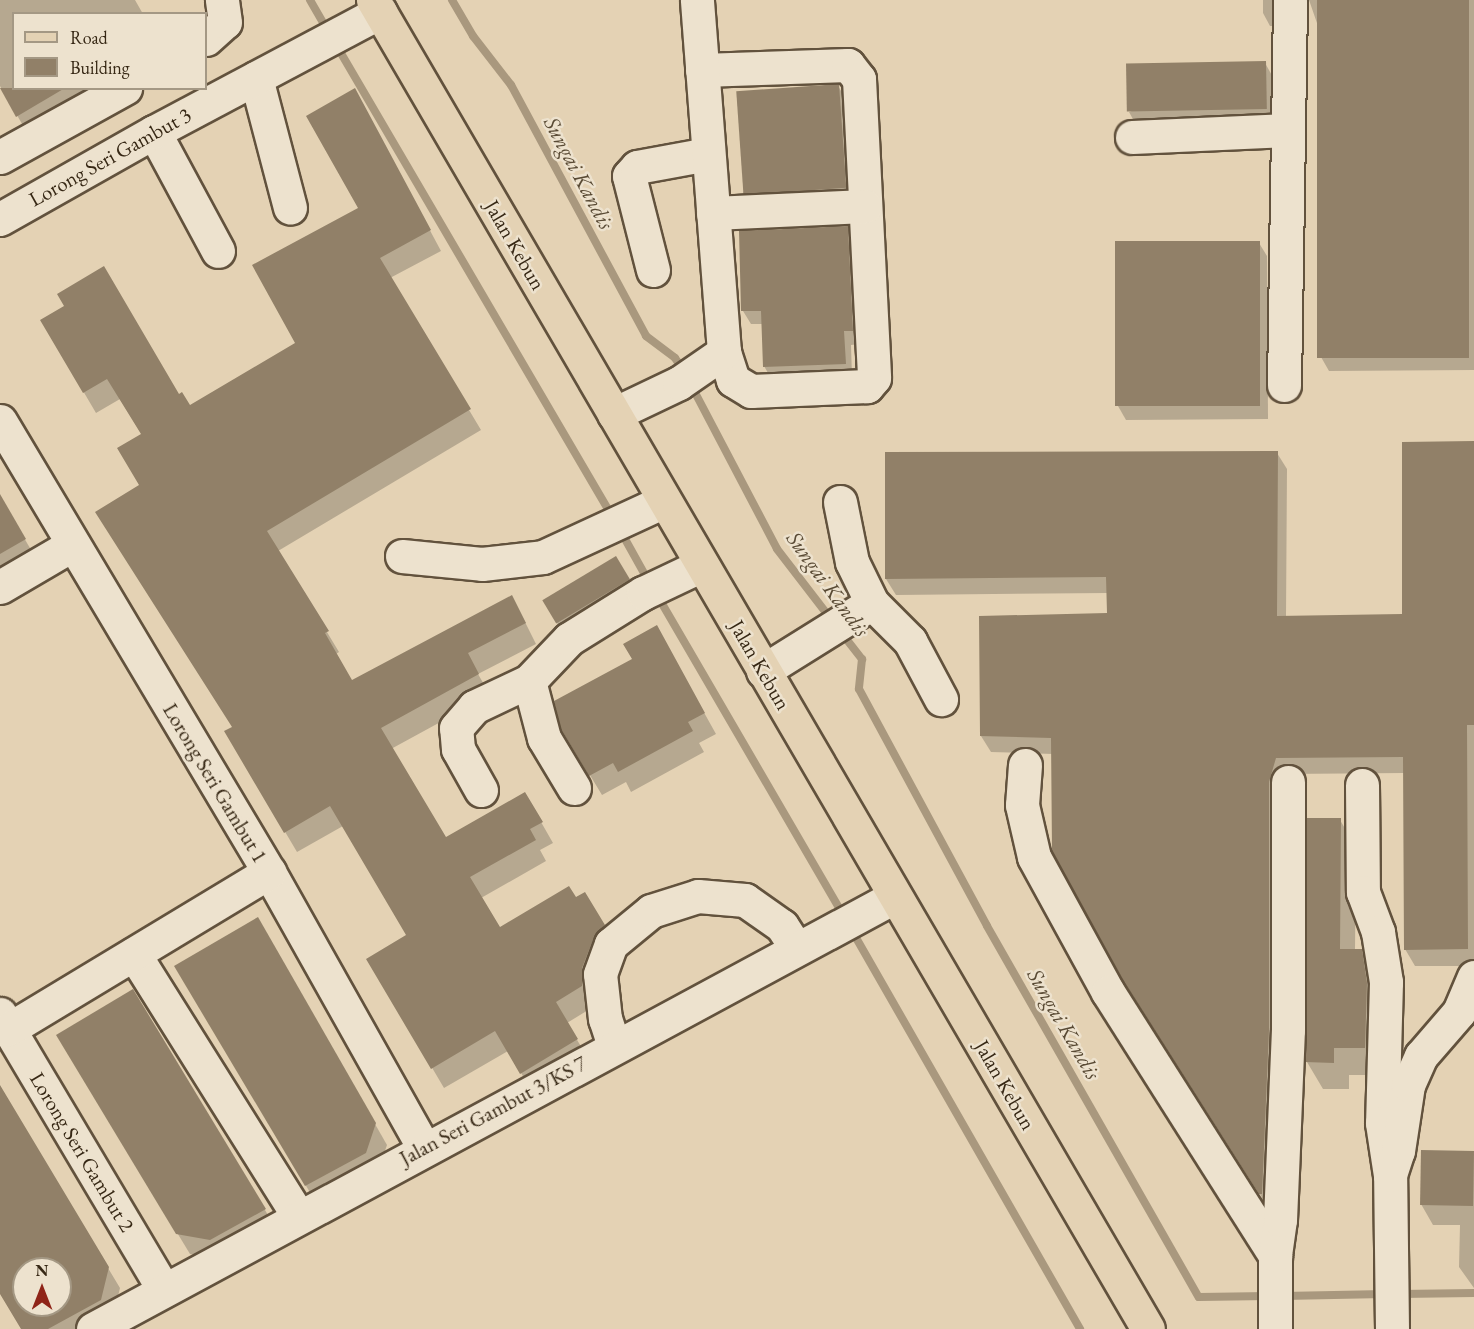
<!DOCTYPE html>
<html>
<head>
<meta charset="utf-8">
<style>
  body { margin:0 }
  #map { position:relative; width:1474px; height:1329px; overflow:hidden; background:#e4d2b4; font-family:"EB Garamond",serif }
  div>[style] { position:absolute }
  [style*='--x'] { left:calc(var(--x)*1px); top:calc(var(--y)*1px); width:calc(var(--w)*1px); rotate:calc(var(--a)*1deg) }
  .shadow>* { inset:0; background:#0003; transform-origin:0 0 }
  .stream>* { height:8px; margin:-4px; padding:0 4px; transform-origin:4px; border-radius:4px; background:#a9987e }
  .building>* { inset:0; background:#918068; transform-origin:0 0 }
  .roads { filter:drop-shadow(2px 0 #62523d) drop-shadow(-2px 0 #62523d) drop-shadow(0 2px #62523d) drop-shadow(0 -2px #62523d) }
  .minor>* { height:33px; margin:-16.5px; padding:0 16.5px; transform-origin:16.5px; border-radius:16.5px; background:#ede2ce }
  .major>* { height:33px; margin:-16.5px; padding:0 16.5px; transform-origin:16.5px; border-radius:16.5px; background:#e4d2b4 }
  span { translate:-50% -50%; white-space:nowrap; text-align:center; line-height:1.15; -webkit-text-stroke:5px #ede2ce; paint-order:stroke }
  .street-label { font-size:21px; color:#372815 }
  .water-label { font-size:22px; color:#594a34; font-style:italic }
  .legend { position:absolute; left:12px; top:12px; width:195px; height:78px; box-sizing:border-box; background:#ede2ce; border:2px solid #a49884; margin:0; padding:8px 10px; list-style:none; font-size:18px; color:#372815 }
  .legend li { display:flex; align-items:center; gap:12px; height:30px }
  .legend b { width:30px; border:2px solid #a49884 }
  .north { position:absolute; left:12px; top:1257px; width:60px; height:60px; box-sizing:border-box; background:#ede2ce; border:2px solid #a49884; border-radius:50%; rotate:0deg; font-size:16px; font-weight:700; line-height:24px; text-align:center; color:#372815 }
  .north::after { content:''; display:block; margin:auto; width:21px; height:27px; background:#8f2418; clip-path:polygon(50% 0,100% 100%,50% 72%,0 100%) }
</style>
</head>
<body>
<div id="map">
  <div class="shadow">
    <div style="clip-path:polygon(0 0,135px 0,143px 14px,14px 14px,14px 88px,95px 88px,25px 129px,0 86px)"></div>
    <div style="clip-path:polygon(1263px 0,1288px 0,1278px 26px,1270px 26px,1263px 13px)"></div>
    <div style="clip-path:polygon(1309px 0,1474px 0,1474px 370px,1329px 371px,1321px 357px,1318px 26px)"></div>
    <div style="clip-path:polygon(1265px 63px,1275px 81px,1276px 127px,1139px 130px,1129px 112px)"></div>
    <div style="clip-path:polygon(838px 86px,846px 99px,853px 201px,751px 206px,743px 192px)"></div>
    <div style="clip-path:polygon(366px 111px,441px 251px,390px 278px,481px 430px,278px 551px,339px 652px,336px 654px,352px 682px,523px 618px,536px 644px,478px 674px,490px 695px,391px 749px,445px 839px,525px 794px,553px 843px,540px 850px,546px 861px,481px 898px,499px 929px,584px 894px,615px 946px,593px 1007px,567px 1023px,589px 1060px,533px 1093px,508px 1051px,444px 1088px,368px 959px,408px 935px,343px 826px,297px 852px,226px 732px,233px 728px,141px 486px,142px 435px,120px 399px,96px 413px,42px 321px,179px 396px,189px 407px,297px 343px,360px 209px)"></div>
    <div style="clip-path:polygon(847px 227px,855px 241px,860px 344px,851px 345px,852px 377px,772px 380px,764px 366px,763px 324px,751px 324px,743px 311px,740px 232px)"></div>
    <div style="clip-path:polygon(1259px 243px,1267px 256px,1268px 419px,1126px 420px,1118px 406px)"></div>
    <div style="clip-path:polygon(1474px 443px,1474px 966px,1415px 966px,1405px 949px,1405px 773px,1285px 774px,1270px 1210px,1136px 999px,1053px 754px,991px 752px,981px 736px,1108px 614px,1108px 593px,896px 595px,886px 579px,1277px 453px,1287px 469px,1286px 617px,1404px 616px)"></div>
    <div style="clip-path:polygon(0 497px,37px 560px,0 581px)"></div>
    <div style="left:615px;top:558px;width:49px;height:83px;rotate:59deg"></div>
    <div style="clip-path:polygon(668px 648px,716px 734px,699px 743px,704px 752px,631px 792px,626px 782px,602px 795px,562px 729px)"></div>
    <div style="clip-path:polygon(1340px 820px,1356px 847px,1355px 950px,1361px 950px,1377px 978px,1380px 1075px,1349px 1075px,1349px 1089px,1323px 1089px,1307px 1062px)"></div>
    <div style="clip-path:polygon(258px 919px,387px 1145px,377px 1174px,318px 1206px,176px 966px)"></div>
    <div style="clip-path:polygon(133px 991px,277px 1230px,223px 1260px,190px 1254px,70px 1056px)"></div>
    <div style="clip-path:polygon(evenodd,0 1088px,120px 1288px,112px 1321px,97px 1329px,23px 1329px,0 1291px,0 1088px,24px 1269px,60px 1269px,60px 1305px,24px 1305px,24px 1269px)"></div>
    <div style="clip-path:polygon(1474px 1153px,1474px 1288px,1459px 1267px,1460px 1225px,1433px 1225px,1421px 1204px)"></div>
  </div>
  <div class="stream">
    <div style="--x:310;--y:0;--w:34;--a:60"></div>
    <div style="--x:452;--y:0;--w:42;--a:59.7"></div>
    <div style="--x:473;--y:36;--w:62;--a:52.2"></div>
    <div style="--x:511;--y:85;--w:285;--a:61.7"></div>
    <div style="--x:646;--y:336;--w:36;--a:37"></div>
    <div style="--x:675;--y:358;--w:14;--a:56"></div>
    <div style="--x:335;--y:43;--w:548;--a:59.65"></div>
    <div style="--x:690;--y:383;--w:187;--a:62.3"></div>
    <div style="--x:777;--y:549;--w:88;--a:52.4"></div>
    <div style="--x:620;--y:530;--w:60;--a:60.9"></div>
    <div style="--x:657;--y:595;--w:371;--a:59.8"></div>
    <div style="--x:840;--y:631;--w:36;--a:52"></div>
    <div style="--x:862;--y:659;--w:30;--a:96"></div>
    <div style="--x:859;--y:689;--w:269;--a:61.6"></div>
    <div style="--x:987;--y:926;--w:427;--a:60.3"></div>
    <div style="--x:1199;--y:1297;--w:69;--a:-0.8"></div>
    <div style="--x:851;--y:929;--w:461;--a:60.2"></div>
    <div style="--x:1400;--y:1294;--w:74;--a:-0.8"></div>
    <div style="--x:1283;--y:1296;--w:102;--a:-1.1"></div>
  </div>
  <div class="building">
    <div style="left:1317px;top:0;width:152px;height:358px"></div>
    <div style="left:1266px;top:61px;width:48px;height:140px;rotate:89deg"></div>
    <div style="left:839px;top:84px;width:104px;height:103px;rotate:86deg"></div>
    <div style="clip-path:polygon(0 88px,65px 88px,16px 117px)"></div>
    <div style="clip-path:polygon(355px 88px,431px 230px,380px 258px,471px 409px,267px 531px,329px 631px,325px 633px,352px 680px,512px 595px,526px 623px,468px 653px,479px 674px,381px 728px,446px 837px,525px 792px,543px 822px,530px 829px,536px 840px,470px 877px,500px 927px,569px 886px,576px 897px,585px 892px,605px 925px,594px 937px,582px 968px,582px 986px,556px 1002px,578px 1039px,520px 1074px,495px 1031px,431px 1069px,366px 959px,406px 935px,330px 806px,284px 833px,224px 731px,232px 727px,95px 512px,139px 485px,117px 448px,141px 434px,107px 379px,83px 393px,40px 320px,64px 306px,57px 294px,104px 266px,179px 394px,182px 392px,190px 405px,295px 343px,252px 265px,358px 208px,306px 116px)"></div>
    <div style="clip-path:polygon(848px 226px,853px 331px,844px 331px,846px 364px,763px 367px,761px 311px,741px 311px,739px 231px)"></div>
    <div style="left:1260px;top:241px;width:165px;height:145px;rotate:90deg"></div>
    <div style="clip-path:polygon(1474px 441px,1474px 725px,1467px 725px,1468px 949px,1404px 950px,1403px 757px,1276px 758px,1269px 782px,1269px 1030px,1262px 1194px,1259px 1194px,1124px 982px,1052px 851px,1051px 738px,980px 736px,979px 616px,1107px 613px,1106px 577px,885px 579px,885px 452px,1278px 451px,1277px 616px,1402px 614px,1402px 442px)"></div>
    <div style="clip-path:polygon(0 494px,26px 539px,0 554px)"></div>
    <div style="left:616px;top:556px;width:27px;height:86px;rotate:59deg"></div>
    <div style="clip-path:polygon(657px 625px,705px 713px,688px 722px,693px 731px,618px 772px,613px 763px,589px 776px,561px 729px,554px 701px,632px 659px,623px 644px)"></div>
    <div style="clip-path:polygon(1307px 818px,1341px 818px,1340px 949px,1362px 949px,1367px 983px,1365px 1048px,1334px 1048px,1334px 1063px,1305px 1062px)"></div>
    <div style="clip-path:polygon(258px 917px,376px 1123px,366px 1153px,305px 1186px,174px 966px)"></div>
    <div style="clip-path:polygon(133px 989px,266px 1209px,210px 1240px,176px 1234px,56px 1035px)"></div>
    <div style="clip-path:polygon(evenodd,0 1085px,109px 1267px,101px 1300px,48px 1329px,21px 1329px,0 1294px,0 1085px,24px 1269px,60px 1269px,60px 1305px,24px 1305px,24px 1269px)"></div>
    <div style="left:1421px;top:1150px;width:53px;height:55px;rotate:1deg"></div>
  </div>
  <div class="roads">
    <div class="minor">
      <div style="--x:206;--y:39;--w:25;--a:-42"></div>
      <div style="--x:225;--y:22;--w:22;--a:-98"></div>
      <div style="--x:702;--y:70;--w:146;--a:-2"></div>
      <div style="--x:848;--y:65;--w:18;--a:52"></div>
      <div style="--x:859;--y:79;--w:299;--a:87.1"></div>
      <div style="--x:874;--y:378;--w:11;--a:131"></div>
      <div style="--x:867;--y:386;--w:116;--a:177.5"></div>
      <div style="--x:751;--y:391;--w:21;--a:-149"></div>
      <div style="--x:733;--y:380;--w:29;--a:-108"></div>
      <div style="--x:256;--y:78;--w:134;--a:75.3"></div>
      <div style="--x:154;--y:132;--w:135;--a:61.7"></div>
      <div style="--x:1132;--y:137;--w:156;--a:-2.6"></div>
      <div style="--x:0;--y:157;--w:143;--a:-28.9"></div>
      <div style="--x:713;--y:213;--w:152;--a:-2.6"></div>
      <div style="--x:0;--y:219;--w:177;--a:-29.5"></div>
      <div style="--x:154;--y:132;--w:256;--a:-28"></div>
      <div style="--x:653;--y:270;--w:97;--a:-104.3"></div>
      <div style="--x:629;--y:176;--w:12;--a:-48"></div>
      <div style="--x:637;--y:167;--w:72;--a:-10.4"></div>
      <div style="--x:1284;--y:385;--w:385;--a:-89.1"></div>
      <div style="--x:614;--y:414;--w:72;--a:-25.5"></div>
      <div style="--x:679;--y:383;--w:55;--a:-34.6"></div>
      <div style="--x:724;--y:352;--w:353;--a:-94.4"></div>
      <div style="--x:0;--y:421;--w:525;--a:59.19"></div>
      <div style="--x:269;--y:872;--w:317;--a:60.7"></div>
      <div style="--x:840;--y:502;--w:61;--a:78.7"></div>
      <div style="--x:852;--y:562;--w:46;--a:64"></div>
      <div style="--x:402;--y:556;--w:80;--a:5.7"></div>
      <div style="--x:482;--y:564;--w:61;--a:-6.5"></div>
      <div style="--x:543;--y:557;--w:133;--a:-24.8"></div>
      <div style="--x:0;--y:587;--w:83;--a:-30.3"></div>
      <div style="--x:763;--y:671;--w:128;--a:-32"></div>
      <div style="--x:872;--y:603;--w:54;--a:45"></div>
      <div style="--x:910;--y:641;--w:66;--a:61.9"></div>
      <div style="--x:1025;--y:765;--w:40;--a:94.3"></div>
      <div style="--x:1022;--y:805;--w:53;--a:77"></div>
      <div style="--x:1034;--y:857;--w:154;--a:61.3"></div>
      <div style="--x:1108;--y:992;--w:312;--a:57.6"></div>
      <div style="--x:1275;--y:1255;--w:74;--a:90"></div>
      <div style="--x:1362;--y:785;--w:107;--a:89.5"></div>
      <div style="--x:1363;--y:892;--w:43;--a:69.4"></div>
      <div style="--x:1378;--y:932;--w:51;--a:80.9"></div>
      <div style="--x:1386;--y:982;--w:141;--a:91.6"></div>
      <div style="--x:1382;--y:1123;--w:53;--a:81.3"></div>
      <div style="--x:574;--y:788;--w:58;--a:-121"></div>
      <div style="--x:544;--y:738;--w:59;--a:-104.7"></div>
      <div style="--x:529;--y:681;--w:58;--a:-46.4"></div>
      <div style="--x:569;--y:639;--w:87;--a:-31.9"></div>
      <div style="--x:643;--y:593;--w:65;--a:-25.4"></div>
      <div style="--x:481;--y:790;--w:47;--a:-119.3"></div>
      <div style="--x:458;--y:749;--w:21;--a:-95"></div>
      <div style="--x:456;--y:728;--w:28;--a:-49"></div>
      <div style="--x:474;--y:707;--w:61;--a:-25.3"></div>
      <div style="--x:134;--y:954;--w:308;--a:57.9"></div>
      <div style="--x:0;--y:1014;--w:321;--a:59.3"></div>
      <div style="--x:9;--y:1029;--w:304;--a:-31.1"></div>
      <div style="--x:614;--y:1046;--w:28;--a:-108"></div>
      <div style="--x:605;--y:1019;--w:45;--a:-96.3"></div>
      <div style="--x:600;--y:974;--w:32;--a:-70"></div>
      <div style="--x:611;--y:944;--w:52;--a:-39.5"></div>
      <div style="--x:651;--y:911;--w:49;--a:-17.7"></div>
      <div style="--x:698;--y:896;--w:47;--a:4.9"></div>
      <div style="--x:745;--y:900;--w:45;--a:35.1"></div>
      <div style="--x:782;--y:926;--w:27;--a:57"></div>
      <div style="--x:1275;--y:1255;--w:35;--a:-82"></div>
      <div style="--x:1280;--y:1220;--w:190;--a:-87.6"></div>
      <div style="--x:1288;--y:1030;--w:248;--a:-90"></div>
      <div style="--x:93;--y:1329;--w:910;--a:-28.34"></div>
      <div style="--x:1392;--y:1329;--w:154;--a:-90.7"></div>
      <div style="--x:1390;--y:1175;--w:25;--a:-72"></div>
      <div style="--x:1398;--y:1151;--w:67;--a:-81.4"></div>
      <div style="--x:1408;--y:1085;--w:32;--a:-66"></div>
      <div style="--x:1421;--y:1056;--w:58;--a:-49.2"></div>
      <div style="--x:1459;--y:1012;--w:38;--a:-67"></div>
    </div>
    <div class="major">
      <div style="--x:373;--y:0;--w:1538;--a:59.75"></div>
    </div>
  </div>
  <div class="street-label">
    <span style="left:110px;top:157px;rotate:-29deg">Lorong Seri Gambut 3</span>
    <span style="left:515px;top:245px;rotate:60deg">Jalan Kebun</span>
    <span style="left:760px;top:665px;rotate:60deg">Jalan Kebun</span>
    <span style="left:215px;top:783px;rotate:59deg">Lorong Seri Gambut 1</span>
    <span style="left:1005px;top:1085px;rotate:60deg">Jalan Kebun</span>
    <span style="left:493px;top:1111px;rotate:-28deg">Jalan Seri Gambut 3/KS 7</span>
    <span style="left:82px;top:1152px;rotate:59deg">Lorong Seri Gambut 2</span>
  </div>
  <div class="water-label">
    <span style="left:579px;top:173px;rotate:62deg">Sungai Kandis</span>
    <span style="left:828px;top:584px;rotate:54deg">Sungai Kandis</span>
    <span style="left:1064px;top:1024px;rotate:60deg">Sungai Kandis</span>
  </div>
  <ul class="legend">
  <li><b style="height:8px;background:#e4d2b4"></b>Road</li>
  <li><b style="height:16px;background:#918068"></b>Building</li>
  </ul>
  <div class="north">N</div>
</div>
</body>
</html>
